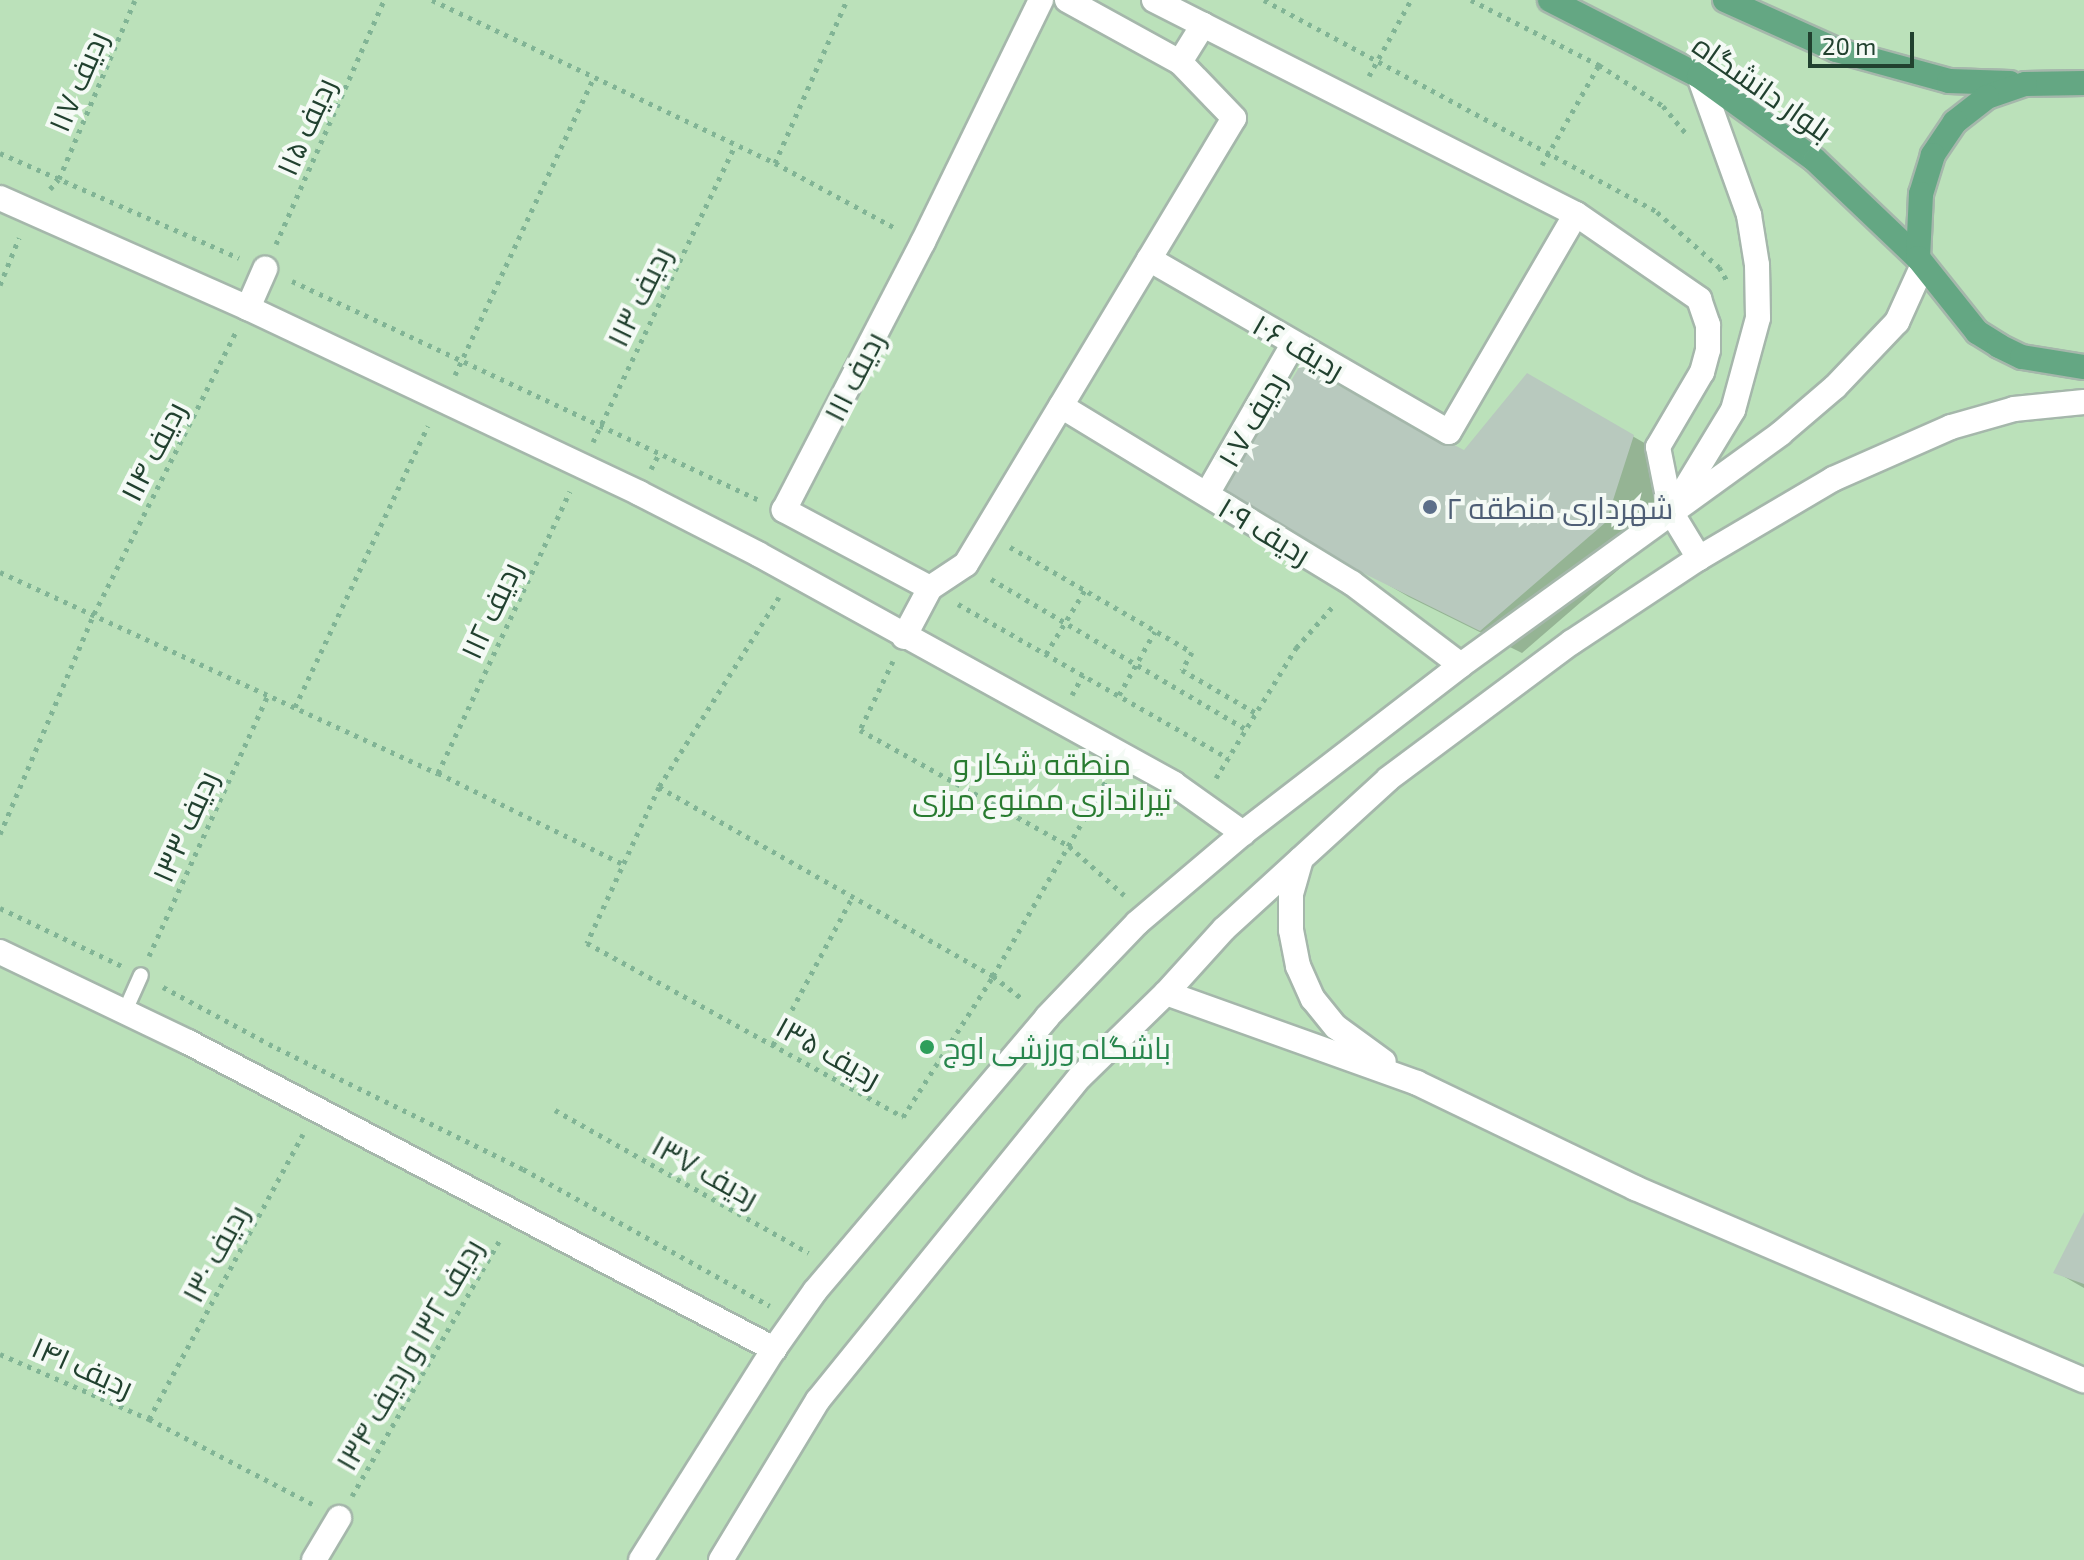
<!DOCTYPE html>
<html>
<head>
<meta charset="utf-8">
<style>
  body { margin:0 }
  #map { position:relative; width:2084px; height:1560px; overflow:hidden; background:#e3eee6; font-family:"Exo 2",Cairo,sans-serif }
  div>[style] { position:absolute }
  [style*='--x'] { left:calc(var(--x)*1px); top:calc(var(--y)*1px); width:calc(var(--w)*1px); rotate:calc(var(--a)*1deg) }
  .green>* { inset:0; background:#bbe1ba; transform-origin:0 0 }
  .shadow>* { inset:0; background:#0003 }
  .building>* { inset:0; background:#b8c9be }
  .path>* { height:5px; margin-top:-2.5px; transform-origin:0; background:repeating-linear-gradient(90deg,#81b495 0 4px,transparent 0 10px) }
  .roads { filter:drop-shadow(2px 0 #a5b7ab) drop-shadow(-2px 0 #a5b7ab) drop-shadow(0 2px #a5b7ab) drop-shadow(0 -2px #a5b7ab) }
  .lane>* { height:14px; margin:-7px; padding:0 7px; transform-origin:7px; border-radius:7px; background:#fff }
  .street>* { height:24px; margin:-12px; padding:0 12px; transform-origin:12px; border-radius:12px; background:#fff }
  .secondary>* { height:24px; margin:-12px; padding:0 12px; transform-origin:12px; border-radius:12px; background:#fff }
  .primary>* { height:24px; margin:-12px; padding:0 12px; transform-origin:12px; border-radius:12px; background:#64a783 }
  .dots>* { width:22px; height:22px; translate:-50% -50%; box-sizing:border-box; border:4px solid #f4faf5; border-radius:50% }
  span { translate:-50% -50%; white-space:nowrap; text-align:center; line-height:1.15; -webkit-text-stroke:8px #f4faf5; paint-order:stroke }
  .street-label { font-size:30px; color:#21412f }
  .service-label { font-size:30px; color:#4e5e75 }
  .left { translate:0 -50%; text-align:left }
  .park-label { font-size:30px; color:#287b30 }
  .leisure-label { font-size:30px; color:#27864d }
  .scale { position:absolute; left:1808px; top:32px; width:106px; height:36px; box-sizing:border-box; border:4px solid #21412f; border-top:0; padding-left:10px; font-size:24px; line-height:28px; white-space:nowrap; color:#21412f; -webkit-text-stroke:6px #f4faf5; paint-order:stroke }
</style>
</head>
<body>
<div id="map">
  <div class="green">
    <div style="left:0;top:0;width:2084px;height:1560px"></div>
  </div>
  <div class="shadow">
    <div style="clip-path:polygon(1528px 376px,1674px 460px,1647px 545px,1522px 653px,1409px 597px,1226px 491px,1465px 453px)"></div>
    <div style="clip-path:polygon(2084px 1216px,2084px 1288px,2056px 1272px)"></div>
  </div>
  <div class="building">
    <div style="clip-path:polygon(1300px 366px,1464px 450px,1527px 373px,1634px 435px,1606px 522px,1480px 631px,1365px 574px,1223px 492px)"></div>
    <div style="clip-path:polygon(2084px 1212px,2084px 1284px,2053px 1273px)"></div>
  </div>
  <div class="path">
    <div style="--x:432;--y:0;--w:380;--a:25.4"></div>
    <div style="--x:775;--y:163;--w:139;--a:28.4"></div>
    <div style="--x:1264;--y:0;--w:447;--a:28.3"></div>
    <div style="--x:1657;--y:212;--w:83;--a:41.6"></div>
    <div style="--x:1719;--y:267;--w:16;--a:60"></div>
    <div style="--x:1471;--y:0;--w:144;--a:26.9"></div>
    <div style="--x:1599;--y:65;--w:76;--a:32.6"></div>
    <div style="--x:1663;--y:106;--w:35;--a:50"></div>
    <div style="--x:1369;--y:76;--w:87;--a:-61.1"></div>
    <div style="--x:0;--y:153;--w:261;--a:23.7"></div>
    <div style="--x:775;--y:163;--w:178;--a:-66.2"></div>
    <div style="--x:1542;--y:165;--w:115;--a:-60.3"></div>
    <div style="--x:50;--y:189;--w:13;--a:-48"></div>
    <div style="--x:59;--y:179;--w:194;--a:-67"></div>
    <div style="--x:276;--y:244;--w:267;--a:-66.1"></div>
    <div style="--x:292;--y:281;--w:514;--a:25.12"></div>
    <div style="--x:0;--y:285;--w:51;--a:-68"></div>
    <div style="--x:455;--y:375;--w:329;--a:-65"></div>
    <div style="--x:593;--y:442;--w:329;--a:-64.4"></div>
    <div style="--x:651;--y:469;--w:19;--a:-62"></div>
    <div style="--x:1010;--y:547;--w:210;--a:30"></div>
    <div style="--x:1192;--y:652;--w:21;--a:119"></div>
    <div style="--x:1182;--y:670;--w:86;--a:30.2"></div>
    <div style="--x:0;--y:572;--w:482;--a:24.7"></div>
    <div style="--x:438;--y:773;--w:206;--a:26.2"></div>
    <div style="--x:991;--y:579;--w:296;--a:30.5"></div>
    <div style="--x:779;--y:597;--w:225;--a:122.3"></div>
    <div style="--x:659;--y:787;--w:172;--a:114.8"></div>
    <div style="--x:587;--y:943;--w:361;--a:28.8"></div>
    <div style="--x:903;--y:1117;--w:167;--a:-57.4"></div>
    <div style="--x:993;--y:976;--w:225;--a:-59.9"></div>
    <div style="--x:958;--y:604;--w:311;--a:29.7"></div>
    <div style="--x:1046;--y:654;--w:75;--a:-58.6"></div>
    <div style="--x:893;--y:661;--w:76;--a:115.6"></div>
    <div style="--x:860;--y:730;--w:239;--a:29"></div>
    <div style="--x:1069;--y:846;--w:74;--a:41.7"></div>
    <div style="--x:1072;--y:695;--w:23;--a:-61"></div>
    <div style="--x:1119;--y:695;--w:73;--a:-60.6"></div>
    <div style="--x:295;--y:707;--w:311;--a:-64.7"></div>
    <div style="--x:438;--y:773;--w:311;--a:-64.9"></div>
    <div style="--x:1216;--y:778;--w:153;--a:-58.4"></div>
    <div style="--x:1296;--y:648;--w:57;--a:-48.5"></div>
    <div style="--x:659;--y:787;--w:384;--a:29.5"></div>
    <div style="--x:993;--y:976;--w:39;--a:38"></div>
    <div style="--x:0;--y:834;--w:239;--a:-66.9"></div>
    <div style="--x:94;--y:614;--w:316;--a:-63.3"></div>
    <div style="--x:0;--y:908;--w:135;--a:25.4"></div>
    <div style="--x:149;--y:956;--w:287;--a:-65.5"></div>
    <div style="--x:163;--y:987;--w:129;--a:28.2"></div>
    <div style="--x:277;--y:1048;--w:274;--a:26.2"></div>
    <div style="--x:523;--y:1169;--w:282;--a:29"></div>
    <div style="--x:773;--y:1045;--w:169;--a:-61.8"></div>
    <div style="--x:555;--y:1110;--w:291;--a:29.4"></div>
    <div style="--x:0;--y:1354;--w:163;--a:23.6"></div>
    <div style="--x:149;--y:1419;--w:186;--a:27.5"></div>
    <div style="--x:149;--y:1419;--w:324;--a:-61.6"></div>
    <div style="--x:352;--y:1496;--w:298;--a:-60"></div>
  </div>
  <div class="roads">
    <div class="lane">
      <div style="--x:125;--y:1011;--w:39;--a:-66"></div>
    </div>
    <div class="street">
      <div style="--x:1067;--y:0;--w:129;--a:28.8"></div>
      <div style="--x:1154;--y:0;--w:473;--a:26.9"></div>
      <div style="--x:1576;--y:214;--w:150;--a:34.6"></div>
      <div style="--x:1699;--y:299;--w:28;--a:71"></div>
      <div style="--x:1708;--y:325;--w:25;--a:90"></div>
      <div style="--x:1708;--y:350;--w:23;--a:105"></div>
      <div style="--x:1702;--y:372;--w:87;--a:120.4"></div>
      <div style="--x:1658;--y:447;--w:66;--a:78.7"></div>
      <div style="--x:0;--y:198;--w:271;--a:23.9"></div>
      <div style="--x:248;--y:308;--w:433;--a:25.3"></div>
      <div style="--x:639;--y:493;--w:134;--a:27.1"></div>
      <div style="--x:758;--y:554;--w:475;--a:28.9"></div>
      <div style="--x:1174;--y:784;--w:85;--a:35.4"></div>
      <div style="--x:1149;--y:259;--w:346;--a:30"></div>
      <div style="--x:1449;--y:432;--w:252;--a:-59.8"></div>
      <div style="--x:248;--y:308;--w:43;--a:-66.4"></div>
      <div style="--x:1061;--y:406;--w:341;--a:31.3"></div>
      <div style="--x:1352;--y:583;--w:136;--a:37"></div>
      <div style="--x:1207;--y:494;--w:174;--a:-60.1"></div>
      <div style="--x:930;--y:588;--w:166;--a:-151.9"></div>
      <div style="--x:784;--y:510;--w:302;--a:-62.6"></div>
      <div style="--x:923;--y:242;--w:269;--a:-64"></div>
      <div style="--x:904;--y:637;--w:55;--a:-62"></div>
      <div style="--x:930;--y:588;--w:43;--a:-33.7"></div>
      <div style="--x:966;--y:564;--w:520;--a:-59"></div>
      <div style="--x:1234;--y:118;--w:78;--a:-134"></div>
      <div style="--x:1180;--y:62;--w:44;--a:-58.1"></div>
      <div style="--x:1301;--y:859;--w:36;--a:106"></div>
      <div style="--x:1291;--y:894;--w:36;--a:90"></div>
      <div style="--x:1291;--y:930;--w:37;--a:79"></div>
      <div style="--x:1298;--y:966;--w:36;--a:66"></div>
      <div style="--x:1313;--y:999;--w:36;--a:51"></div>
      <div style="--x:1336;--y:1027;--w:59;--a:36.1"></div>
      <div style="--x:0;--y:952;--w:208;--a:25.6"></div>
      <div style="--x:188;--y:1042;--w:662;--a:27.65"></div>
      <div style="--x:1166;--y:993;--w:267;--a:19.7"></div>
      <div style="--x:1417;--y:1083;--w:242;--a:25.7"></div>
      <div style="--x:1635;--y:1188;--w:488;--a:23.2"></div>
      <div style="--x:314;--y:1560;--w:49;--a:-59.2"></div>
    </div>
    <div class="secondary">
      <div style="--x:1699;--y:76;--w:148;--a:70.2"></div>
      <div style="--x:1749;--y:215;--w:51;--a:80.9"></div>
      <div style="--x:1757;--y:265;--w:53;--a:88.9"></div>
      <div style="--x:1758;--y:318;--w:95;--a:105.2"></div>
      <div style="--x:1733;--y:410;--w:119;--a:121.3"></div>
      <div style="--x:1671;--y:512;--w:54;--a:58.7"></div>
      <div style="--x:641;--y:1560;--w:249;--a:-57.8"></div>
      <div style="--x:774;--y:1349;--w:71;--a:-54.7"></div>
      <div style="--x:815;--y:1291;--w:359;--a:-49.7"></div>
      <div style="--x:1047;--y:1017;--w:130;--a:-46.2"></div>
      <div style="--x:1137;--y:923;--w:139;--a:-40.3"></div>
      <div style="--x:1243;--y:833;--w:275;--a:-37.6"></div>
      <div style="--x:1461;--y:665;--w:394;--a:-35.9"></div>
      <div style="--x:1780;--y:434;--w:72;--a:-40.5"></div>
      <div style="--x:1835;--y:387;--w:90;--a:-46.4"></div>
      <div style="--x:1897;--y:322;--w:60;--a:-65.6"></div>
      <div style="--x:721;--y:1560;--w:187;--a:-58.8"></div>
      <div style="--x:818;--y:1400;--w:416;--a:-51"></div>
      <div style="--x:1080;--y:1077;--w:120;--a:-44.3"></div>
      <div style="--x:1166;--y:993;--w:86;--a:-47.8"></div>
      <div style="--x:1224;--y:929;--w:222;--a:-42.4"></div>
      <div style="--x:1388;--y:779;--w:229;--a:-36.7"></div>
      <div style="--x:1572;--y:642;--w:152;--a:-33.5"></div>
      <div style="--x:1699;--y:558;--w:156;--a:-30.5"></div>
      <div style="--x:1833;--y:479;--w:129;--a:-23.8"></div>
      <div style="--x:1951;--y:427;--w:66;--a:-15.9"></div>
      <div style="--x:2014;--y:409;--w:70;--a:-5.7"></div>
    </div>
    <div class="primary">
      <div style="--x:1550;--y:0;--w:167;--a:27"></div>
      <div style="--x:1699;--y:76;--w:143;--a:35.9"></div>
      <div style="--x:1815;--y:160;--w:142;--a:43.6"></div>
      <div style="--x:1725;--y:0;--w:122;--a:24.2"></div>
      <div style="--x:1836;--y:50;--w:117;--a:15.3"></div>
      <div style="--x:1949;--y:81;--w:61;--a:1.9"></div>
      <div style="--x:2084;--y:83;--w:59;--a:179"></div>
      <div style="--x:2025;--y:84;--w:40;--a:161.1"></div>
      <div style="--x:1987;--y:97;--w:41;--a:142"></div>
      <div style="--x:1955;--y:122;--w:40;--a:124"></div>
      <div style="--x:1933;--y:155;--w:41;--a:107.1"></div>
      <div style="--x:1921;--y:194;--w:64;--a:92.7"></div>
      <div style="--x:1918;--y:258;--w:95;--a:51.4"></div>
      <div style="--x:1977;--y:332;--w:26;--a:32"></div>
      <div style="--x:1999;--y:346;--w:25;--a:26"></div>
      <div style="--x:2022;--y:357;--w:63;--a:9.2"></div>
    </div>
  </div>
  <div class="dots">
    <div style="left:1430px;top:507px;background:#5c6f8a"></div>
    <div style="left:927px;top:1047px;background:#2e9e5b"></div>
  </div>
  <div class="street-label">
    <span style="left:77px;top:81px;rotate:-67deg">ردیف ۱۱۷</span>
    <span style="left:1763px;top:87px;rotate:35deg">بلوار دانشگاه</span>
    <span style="left:305px;top:126px;rotate:-66deg">ردیف ۱۱۵</span>
    <span style="left:638px;top:296px;rotate:-64deg">ردیف ۱۱۳</span>
    <span style="left:1299px;top:346px;rotate:30deg">ردیف ۱۰۶</span>
    <span style="left:853px;top:376px;rotate:-63deg">ردیف ۱۱۱</span>
    <span style="left:1251px;top:419px;rotate:-60deg">ردیف ۱۰۷</span>
    <span style="left:152px;top:451px;rotate:-63deg">ردیف ۱۱۴</span>
    <span style="left:1265px;top:530px;rotate:31deg">ردیف ۱۰۹</span>
    <span style="left:490px;top:610px;rotate:-65deg">ردیف ۱۱۲</span>
    <span style="left:184px;top:826px;rotate:-66deg">ردیف ۱۳۳</span>
    <span style="left:829px;top:1051px;rotate:29deg">ردیف ۱۳۵</span>
    <span style="left:706px;top:1170px;rotate:29deg">ردیف ۱۳۷</span>
    <span style="left:214px;top:1253px;rotate:-62deg">ردیف ۱۳۰</span>
    <span style="left:408px;top:1354px;rotate:-60deg">ردیف ۱۳۲ و ردیف ۱۳۴</span>
    <span style="left:83px;top:1366px;rotate:24deg">ردیف ۱۴۱</span>
  </div>
  <div class="service-label">
    <span class="left" style="left:1446px;top:507px">شهرداری منطقه ۲</span>
  </div>
  <div class="park-label">
    <span style="left:1042px;top:780px">منطقه شکار و<br>تیراندازی ممنوع مرزی</span>
  </div>
  <div class="leisure-label">
    <span class="left" style="left:943px;top:1047px">باشگاه ورزشی اوج</span>
  </div>
  <div class="scale">20 m</div>
</div>
</body>
</html>
